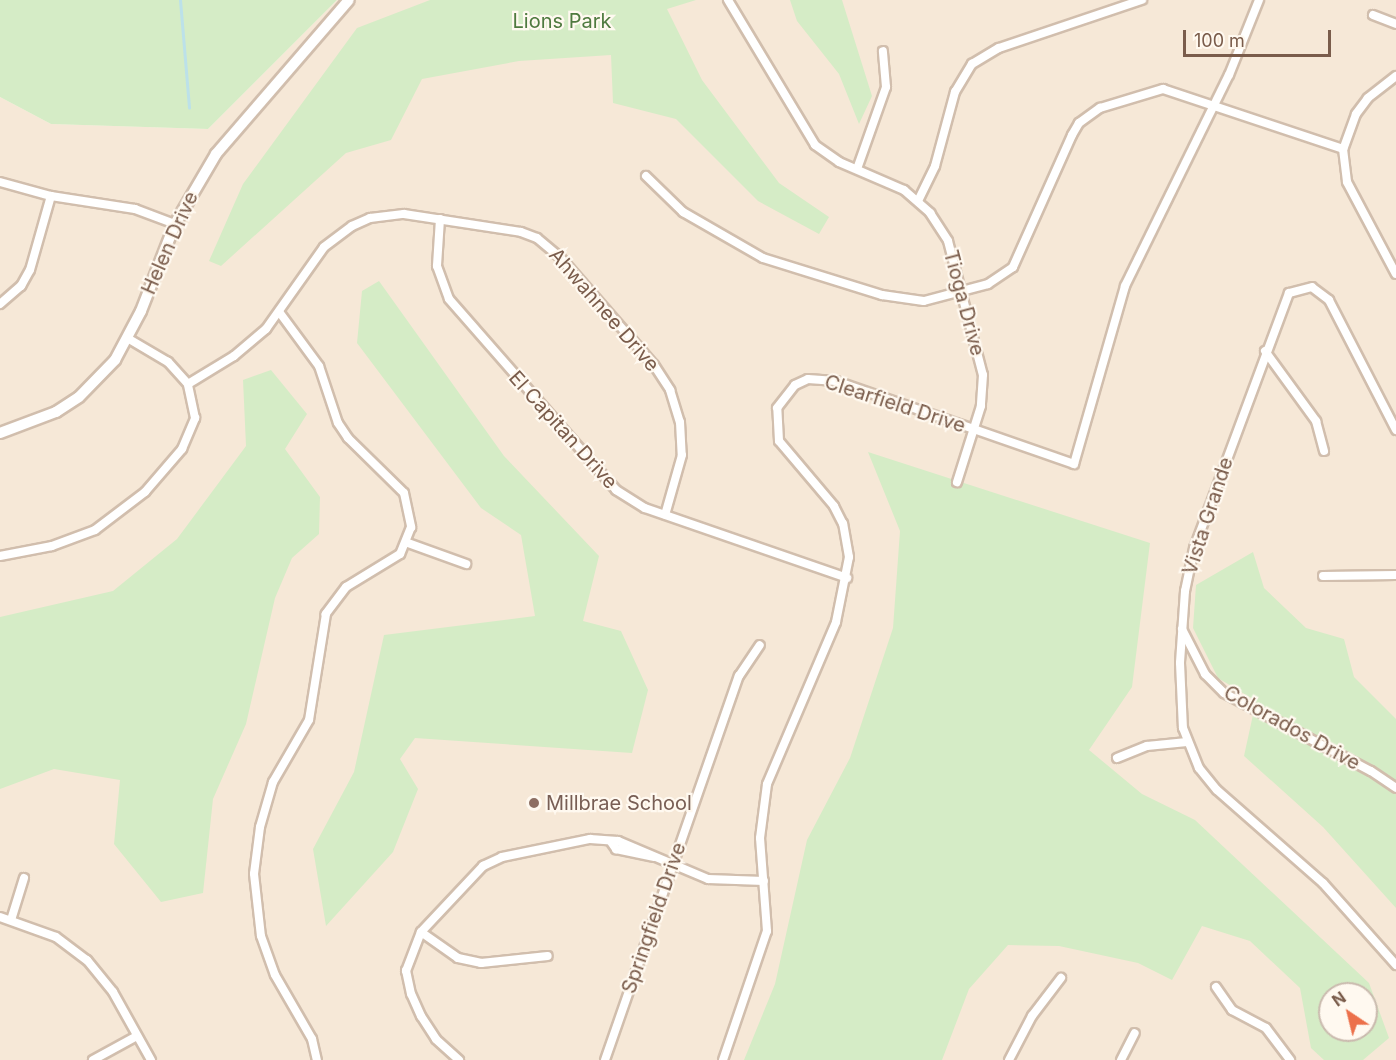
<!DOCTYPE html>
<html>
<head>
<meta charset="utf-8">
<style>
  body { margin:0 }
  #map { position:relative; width:1396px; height:1060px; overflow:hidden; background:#fdf6e9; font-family:Inter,sans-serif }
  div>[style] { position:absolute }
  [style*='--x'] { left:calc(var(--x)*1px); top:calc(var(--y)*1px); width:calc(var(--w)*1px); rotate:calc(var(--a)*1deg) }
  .residential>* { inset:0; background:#f6e8d7 }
  .green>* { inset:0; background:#d5ecc6 }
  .stream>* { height:3px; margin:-1.5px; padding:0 1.5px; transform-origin:1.5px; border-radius:1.5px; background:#bce1e9 }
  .roads { filter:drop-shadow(2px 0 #d1bead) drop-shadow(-2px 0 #d1bead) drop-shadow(0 2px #d1bead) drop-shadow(0 -2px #d1bead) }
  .street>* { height:8px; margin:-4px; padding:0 4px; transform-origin:4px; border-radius:4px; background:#fff }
  .secondary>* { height:10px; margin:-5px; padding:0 5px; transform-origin:5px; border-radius:5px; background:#fff }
  .dots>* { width:16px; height:16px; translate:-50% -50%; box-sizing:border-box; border:3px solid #fff9f0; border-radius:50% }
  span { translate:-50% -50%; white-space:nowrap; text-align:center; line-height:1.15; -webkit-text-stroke:4.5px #fff9f0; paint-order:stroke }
  .park-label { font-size:20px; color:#4f7a3f }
  .street-label { font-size:20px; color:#7a5c4b }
  .education-label { font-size:20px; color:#785e54 }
  .left { translate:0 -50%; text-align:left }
  .north { position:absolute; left:1318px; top:982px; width:60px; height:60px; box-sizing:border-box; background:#fff9f0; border:2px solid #cabaae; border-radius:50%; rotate:325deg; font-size:16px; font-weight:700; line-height:24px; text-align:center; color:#7a5c4b }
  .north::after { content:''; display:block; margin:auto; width:21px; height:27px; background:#ec704a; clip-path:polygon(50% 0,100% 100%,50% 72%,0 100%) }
  .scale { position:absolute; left:1183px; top:30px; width:148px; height:27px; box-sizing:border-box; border:3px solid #7a5c4b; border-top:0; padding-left:8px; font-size:18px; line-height:21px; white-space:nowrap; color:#7a5c4b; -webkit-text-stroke:4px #fff9f0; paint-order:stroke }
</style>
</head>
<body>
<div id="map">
  <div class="residential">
    <div style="clip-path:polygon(evenodd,337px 0,1396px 0,1396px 1060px,0 1060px,0 97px,51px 124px,208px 129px,337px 0,1330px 994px,1366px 994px,1366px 1030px,1330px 1030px,1330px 994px)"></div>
  </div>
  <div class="green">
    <div style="clip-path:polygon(0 0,337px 0,208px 129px,51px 124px,0 97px)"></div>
    <div style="clip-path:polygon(430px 0,696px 0,667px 9px,702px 80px,779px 183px,829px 217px,819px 234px,758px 201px,676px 119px,613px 103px,611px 55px,519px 61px,422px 79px,391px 140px,346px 153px,221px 266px,209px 261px,243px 184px,357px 28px)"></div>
    <div style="clip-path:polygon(790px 0,842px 0,872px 96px,859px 124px,839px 74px,797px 21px)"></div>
    <div style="clip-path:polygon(379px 281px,504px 456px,599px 556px,583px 621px,621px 631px,648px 690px,632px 753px,415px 738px,400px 759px,418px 789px,393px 852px,326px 926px,313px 849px,354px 772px,384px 635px,535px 616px,521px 535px,481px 508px,357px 343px,362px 291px)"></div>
    <div style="clip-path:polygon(271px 370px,307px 414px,285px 449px,320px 497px,319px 534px,292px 558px,275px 598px,246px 724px,213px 799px,203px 893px,161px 902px,114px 844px,120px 780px,54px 769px,0 789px,0 617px,113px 591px,177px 539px,246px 446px,243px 380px)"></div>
    <div style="clip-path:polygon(evenodd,868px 452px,1150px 543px,1132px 687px,1089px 750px,1142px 794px,1195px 820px,1369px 983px,1389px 1038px,1363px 1060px,1324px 1060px,1311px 1048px,1300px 988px,1250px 941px,1202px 926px,1172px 980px,1138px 963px,1059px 946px,1008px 945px,969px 989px,942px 1060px,744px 1060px,775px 984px,807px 840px,850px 758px,893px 628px,900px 531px,868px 452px,1330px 994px,1366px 994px,1366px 1030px,1330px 1030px,1330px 994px)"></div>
    <div style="clip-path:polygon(1253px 552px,1264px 588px,1306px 628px,1344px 639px,1354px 677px,1396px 719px,1396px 908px,1323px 827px,1244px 756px,1256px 701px,1218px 678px,1193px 628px,1196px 585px)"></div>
  </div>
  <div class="stream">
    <div style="--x:180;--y:0;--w:108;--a:85.2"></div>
  </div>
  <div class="roads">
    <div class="street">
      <div style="--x:728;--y:0;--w:169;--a:59"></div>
      <div style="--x:815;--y:145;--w:29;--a:35"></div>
      <div style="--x:839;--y:162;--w:71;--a:23.3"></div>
      <div style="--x:904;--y:190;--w:35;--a:41"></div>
      <div style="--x:930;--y:213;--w:33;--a:57"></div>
      <div style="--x:948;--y:241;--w:138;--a:75.4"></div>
      <div style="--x:983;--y:375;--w:31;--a:94"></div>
      <div style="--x:981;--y:406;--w:80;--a:107.5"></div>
      <div style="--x:1373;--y:15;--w:25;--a:21"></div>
      <div style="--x:1396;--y:76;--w:36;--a:142"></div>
      <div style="--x:1368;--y:98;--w:20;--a:127"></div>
      <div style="--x:1356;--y:114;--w:37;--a:110"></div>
      <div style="--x:1343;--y:149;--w:33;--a:83"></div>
      <div style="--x:1347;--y:182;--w:104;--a:62"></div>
      <div style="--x:857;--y:169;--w:87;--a:-70.5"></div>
      <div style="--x:886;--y:87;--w:36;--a:-95"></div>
      <div style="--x:646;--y:176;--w:52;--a:44.2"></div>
      <div style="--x:683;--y:212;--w:92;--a:29.9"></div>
      <div style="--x:763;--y:258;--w:125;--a:17.3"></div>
      <div style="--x:882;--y:295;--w:42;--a:8.1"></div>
      <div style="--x:924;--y:301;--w:66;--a:-14.9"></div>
      <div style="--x:988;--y:284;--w:30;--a:-34"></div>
      <div style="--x:1013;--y:267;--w:145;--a:-65.9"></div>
      <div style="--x:1072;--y:135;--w:14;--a:-60"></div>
      <div style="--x:1079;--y:123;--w:26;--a:-36"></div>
      <div style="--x:1100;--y:108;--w:66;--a:-16.8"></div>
      <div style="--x:1163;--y:89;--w:190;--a:18.4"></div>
      <div style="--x:0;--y:182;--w:53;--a:15.4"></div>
      <div style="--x:51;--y:196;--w:85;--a:8.8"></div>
      <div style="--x:135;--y:209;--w:43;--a:20.6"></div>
      <div style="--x:918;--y:201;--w:39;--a:-64"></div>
      <div style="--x:935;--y:166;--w:77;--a:-74.9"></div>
      <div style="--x:955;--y:92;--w:33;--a:-59"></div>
      <div style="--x:972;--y:64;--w:31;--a:-31"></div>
      <div style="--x:999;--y:48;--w:151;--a:-18.6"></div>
      <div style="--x:440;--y:219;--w:47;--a:93.7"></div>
      <div style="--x:437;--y:266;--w:35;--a:70"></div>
      <div style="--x:449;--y:299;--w:254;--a:48.8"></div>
      <div style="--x:616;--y:490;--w:34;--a:32"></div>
      <div style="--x:645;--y:508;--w:214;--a:19.1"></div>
      <div style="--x:0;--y:304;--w:28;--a:-41"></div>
      <div style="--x:21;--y:286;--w:18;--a:-61"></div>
      <div style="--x:30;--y:270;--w:77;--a:-74.2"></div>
      <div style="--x:280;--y:313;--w:66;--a:53.7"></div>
      <div style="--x:319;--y:366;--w:60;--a:71.6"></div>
      <div style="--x:338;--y:423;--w:18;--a:56"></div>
      <div style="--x:348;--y:438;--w:78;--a:44.5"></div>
      <div style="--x:404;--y:493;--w:35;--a:78"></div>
      <div style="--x:411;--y:527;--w:29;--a:112"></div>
      <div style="--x:400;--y:554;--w:63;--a:148.6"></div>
      <div style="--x:346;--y:587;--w:34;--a:127"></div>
      <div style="--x:326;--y:614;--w:107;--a:99.1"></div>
      <div style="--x:309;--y:720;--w:72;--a:120.1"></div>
      <div style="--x:273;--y:782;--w:47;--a:106.1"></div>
      <div style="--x:260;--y:827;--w:47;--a:97.3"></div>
      <div style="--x:254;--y:874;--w:62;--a:83.6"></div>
      <div style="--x:261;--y:936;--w:41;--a:70.3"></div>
      <div style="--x:275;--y:975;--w:74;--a:60"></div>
      <div style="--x:312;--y:1039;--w:22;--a:77"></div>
      <div style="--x:1265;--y:351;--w:87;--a:53.9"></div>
      <div style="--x:1316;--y:421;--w:31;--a:75"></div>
      <div style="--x:188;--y:384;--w:54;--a:-31.3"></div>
      <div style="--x:234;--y:356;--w:42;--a:-40.2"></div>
      <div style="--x:266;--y:329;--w:100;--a:-54.7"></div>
      <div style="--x:324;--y:247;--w:35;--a:-37"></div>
      <div style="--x:352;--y:226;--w:20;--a:-24"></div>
      <div style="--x:370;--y:218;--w:34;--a:-7"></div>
      <div style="--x:404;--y:214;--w:118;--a:8.7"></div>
      <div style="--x:521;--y:232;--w:17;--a:21"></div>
      <div style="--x:537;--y:238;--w:30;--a:40"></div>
      <div style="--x:560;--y:257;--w:143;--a:49"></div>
      <div style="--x:654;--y:365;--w:30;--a:57"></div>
      <div style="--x:670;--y:390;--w:34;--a:73"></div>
      <div style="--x:680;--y:422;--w:33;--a:87"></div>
      <div style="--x:682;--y:455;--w:62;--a:105.8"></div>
      <div style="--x:1396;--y:430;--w:146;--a:-117.3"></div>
      <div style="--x:1329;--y:300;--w:21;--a:-143"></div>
      <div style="--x:1312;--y:287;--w:24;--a:165"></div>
      <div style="--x:1289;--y:293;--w:272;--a:110.4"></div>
      <div style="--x:1194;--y:548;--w:44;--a:101.8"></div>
      <div style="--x:1185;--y:591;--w:72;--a:94"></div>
      <div style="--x:1180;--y:663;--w:65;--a:87.4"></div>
      <div style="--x:1183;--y:728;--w:43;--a:68.2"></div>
      <div style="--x:1199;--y:768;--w:28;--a:51"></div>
      <div style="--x:1217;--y:790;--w:141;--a:41.3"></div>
      <div style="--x:1323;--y:883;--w:110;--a:48.3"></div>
      <div style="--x:408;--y:543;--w:62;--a:19.9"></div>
      <div style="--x:0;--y:556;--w:53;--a:-10.9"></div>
      <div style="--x:52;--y:546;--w:46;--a:-20.4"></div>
      <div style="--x:95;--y:530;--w:63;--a:-37.2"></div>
      <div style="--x:145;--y:492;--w:57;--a:-49.3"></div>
      <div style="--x:182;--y:449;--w:34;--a:-67"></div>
      <div style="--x:195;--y:418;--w:35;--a:-102"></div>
      <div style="--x:188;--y:384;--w:30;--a:-132"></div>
      <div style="--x:168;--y:362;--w:45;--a:-149.5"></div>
      <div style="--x:1323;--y:576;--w:73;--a:-0.8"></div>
      <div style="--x:1182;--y:629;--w:51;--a:62.9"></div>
      <div style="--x:1205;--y:674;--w:27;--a:45"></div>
      <div style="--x:1224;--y:693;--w:166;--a:28"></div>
      <div style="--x:1371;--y:771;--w:30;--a:34"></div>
      <div style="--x:1117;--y:758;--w:32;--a:-22"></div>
      <div style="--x:1147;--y:746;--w:40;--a:-5.7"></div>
      <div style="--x:611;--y:842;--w:9;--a:54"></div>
      <div style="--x:616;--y:849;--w:38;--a:12"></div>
      <div style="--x:0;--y:917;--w:59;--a:19.7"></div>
      <div style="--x:56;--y:937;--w:39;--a:37"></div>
      <div style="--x:87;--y:960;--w:41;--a:50.9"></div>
      <div style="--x:113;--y:992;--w:78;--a:60.8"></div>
      <div style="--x:11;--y:920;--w:44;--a:-72.8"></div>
      <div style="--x:421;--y:932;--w:45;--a:35.1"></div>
      <div style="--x:458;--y:958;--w:24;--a:12"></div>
      <div style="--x:481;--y:963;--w:67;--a:-6"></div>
      <div style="--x:1216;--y:987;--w:28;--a:55"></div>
      <div style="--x:1232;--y:1010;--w:38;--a:28"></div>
      <div style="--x:1266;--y:1028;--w:40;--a:53"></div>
      <div style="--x:93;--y:1060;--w:50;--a:-28.6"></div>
      <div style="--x:459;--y:1060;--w:31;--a:-138"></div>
      <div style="--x:436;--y:1039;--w:27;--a:-123"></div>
      <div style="--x:421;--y:1016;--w:24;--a:-114"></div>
      <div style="--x:411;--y:994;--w:24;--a:-102"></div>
      <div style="--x:406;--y:971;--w:42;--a:-69"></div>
      <div style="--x:421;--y:932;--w:91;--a:-46.8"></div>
      <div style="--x:483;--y:866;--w:21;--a:-25"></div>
      <div style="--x:502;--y:857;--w:90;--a:-11.6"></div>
      <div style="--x:590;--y:839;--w:28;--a:4"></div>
      <div style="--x:618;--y:841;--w:98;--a:22.9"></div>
      <div style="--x:708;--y:879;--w:56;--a:2"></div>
      <div style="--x:605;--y:1060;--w:407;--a:-70.8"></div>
      <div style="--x:739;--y:676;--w:37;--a:-56"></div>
      <div style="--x:723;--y:1060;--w:136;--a:-71.2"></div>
      <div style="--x:767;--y:931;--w:93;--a:-94.3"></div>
      <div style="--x:760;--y:838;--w:54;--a:-82.6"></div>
      <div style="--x:767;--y:784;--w:176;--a:-66.9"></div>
      <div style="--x:836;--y:622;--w:66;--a:-78.7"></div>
      <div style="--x:849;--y:557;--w:34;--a:-100"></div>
      <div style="--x:843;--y:524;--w:20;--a:-117"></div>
      <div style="--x:834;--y:506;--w:85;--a:-130.2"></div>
      <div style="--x:779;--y:441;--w:33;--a:-93"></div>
      <div style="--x:777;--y:408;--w:29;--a:-52"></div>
      <div style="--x:795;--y:385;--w:14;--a:-25"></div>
      <div style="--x:808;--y:379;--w:28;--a:4"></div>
      <div style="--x:836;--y:381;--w:252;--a:19.2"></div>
      <div style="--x:1074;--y:464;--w:185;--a:-74"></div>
      <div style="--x:1125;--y:286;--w:235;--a:-63.8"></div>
      <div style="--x:1229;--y:75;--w:81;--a:-68.2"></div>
      <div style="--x:1009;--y:1060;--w:50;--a:-62.4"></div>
      <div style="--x:1032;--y:1016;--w:48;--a:-52.7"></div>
      <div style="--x:1121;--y:1060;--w:30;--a:-63"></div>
    </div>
    <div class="secondary">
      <div style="--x:0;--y:433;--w:60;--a:-20.6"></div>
      <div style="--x:56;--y:412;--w:27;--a:-33"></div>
      <div style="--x:79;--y:397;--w:52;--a:-45.8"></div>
      <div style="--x:115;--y:360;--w:55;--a:-62"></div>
      <div style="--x:141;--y:311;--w:93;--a:-68.7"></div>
      <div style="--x:175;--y:224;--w:81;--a:-59.6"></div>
      <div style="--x:216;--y:154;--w:203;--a:-49.2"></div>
    </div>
  </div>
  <div class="dots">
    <div style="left:534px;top:803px;background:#8d6e63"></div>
  </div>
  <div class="park-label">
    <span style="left:562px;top:21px">Lions Park</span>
  </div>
  <div class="street-label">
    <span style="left:170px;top:243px;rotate:-66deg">Helen Drive</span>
    <span style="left:964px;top:303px;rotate:75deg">Tioga Drive</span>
    <span style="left:604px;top:310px;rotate:49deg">Ahwahnee Drive</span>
    <span style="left:895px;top:404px;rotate:18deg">Clearfield Drive</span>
    <span style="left:563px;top:430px;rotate:48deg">El Capitan Drive</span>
    <span style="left:1208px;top:516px;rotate:-72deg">Vista Grande</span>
    <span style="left:1292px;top:728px;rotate:29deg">Colorados Drive</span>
    <span style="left:654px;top:918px;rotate:-71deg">Springfield Drive</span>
  </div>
  <div class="education-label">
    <span class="left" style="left:546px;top:803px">Millbrae School</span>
  </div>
  <div class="north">N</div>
  <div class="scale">100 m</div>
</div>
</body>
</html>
